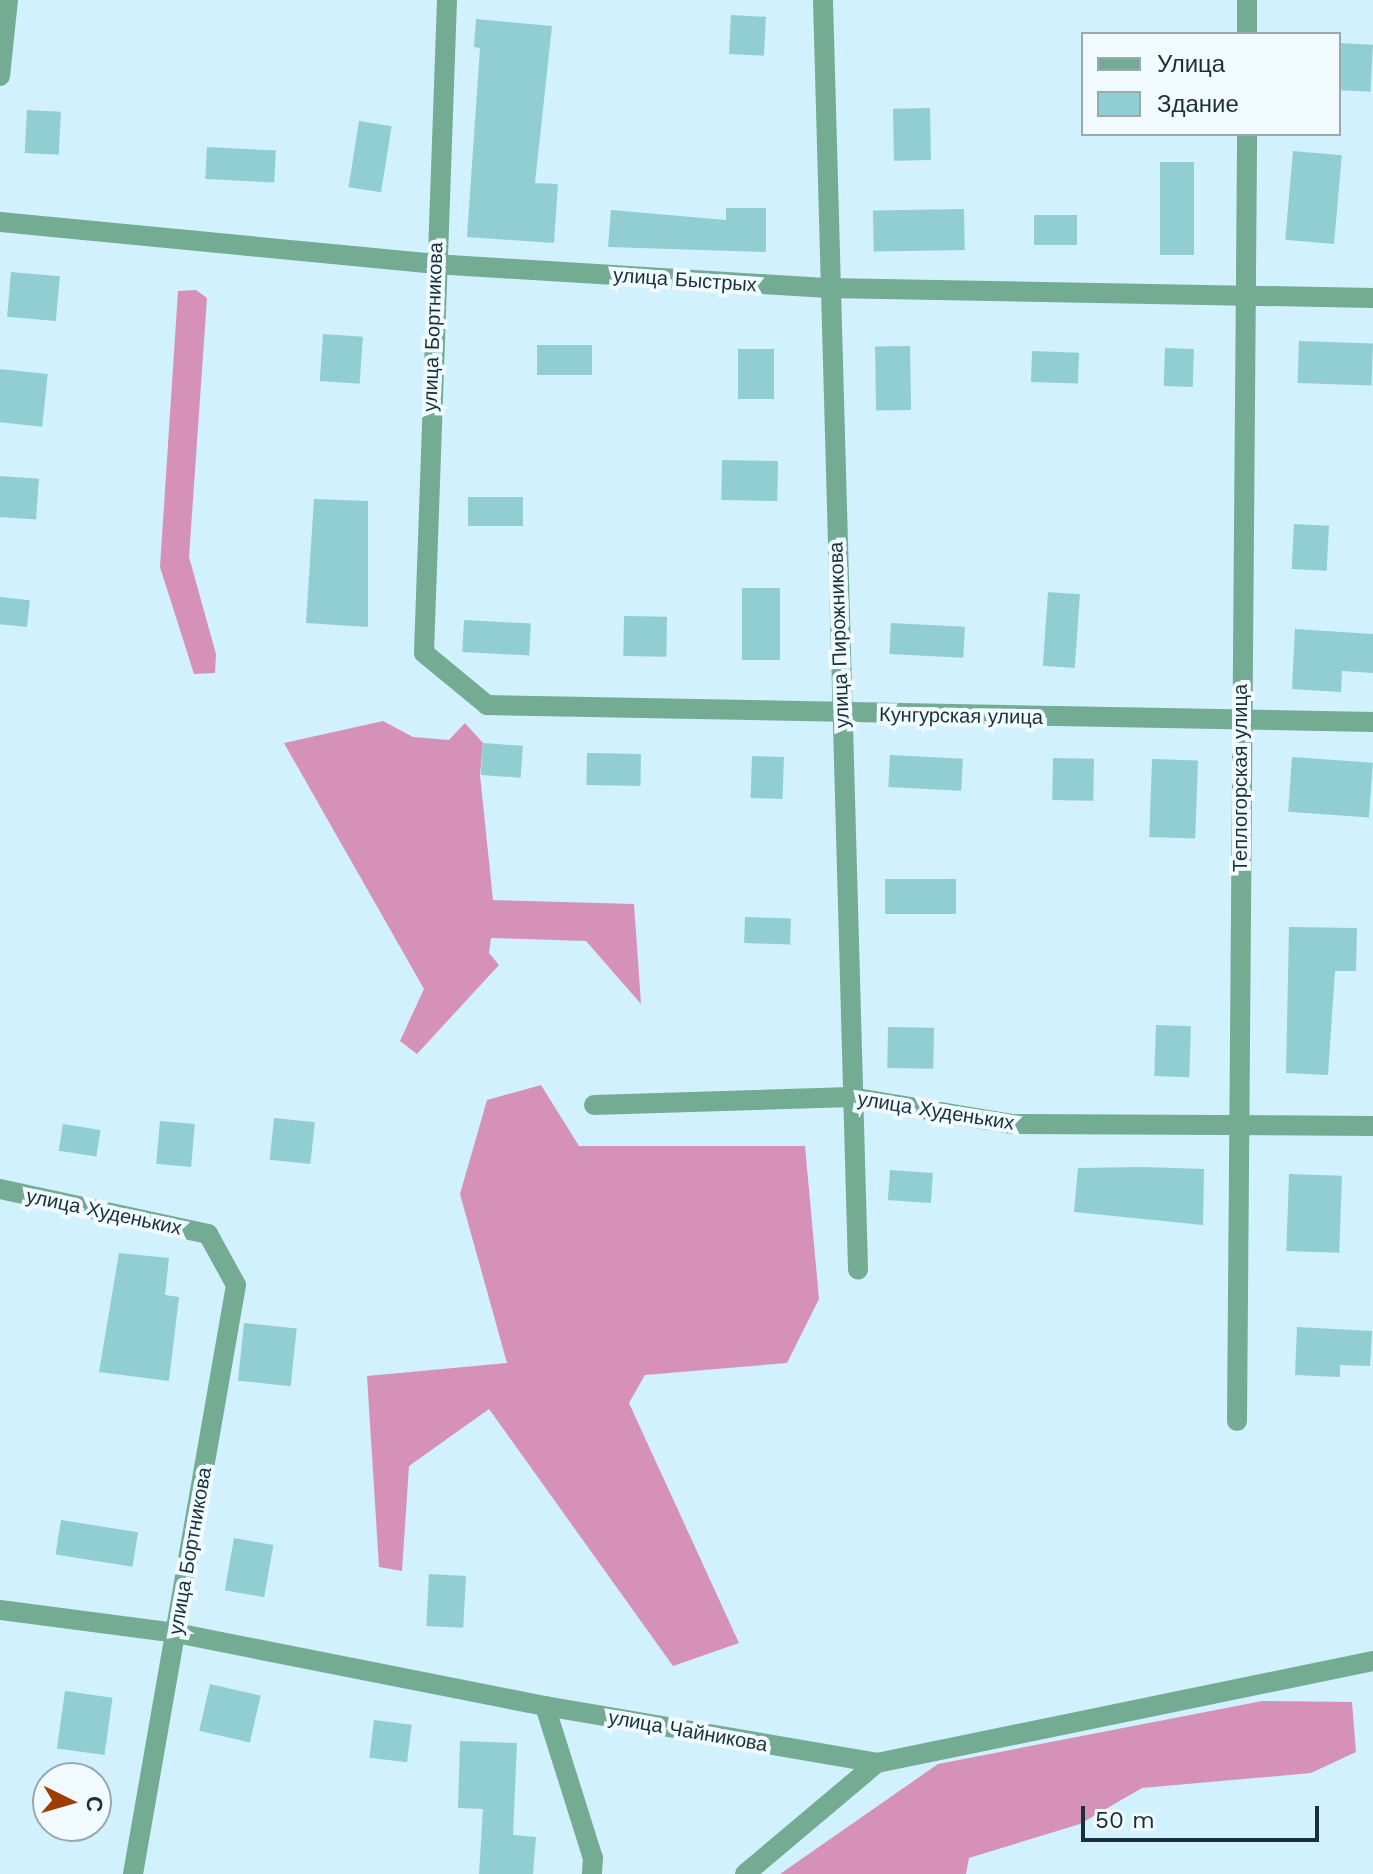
<!DOCTYPE html>
<html>
<head>
<meta charset="utf-8">
<style>
  body { margin:0 }
  #map { position:relative; width:1373px; height:1874px; overflow:hidden; background:#d1f1fe; font-family:"Work Sans",sans-serif }
  div>[style] { position:absolute }
  [style*='--x'] { left:calc(var(--x)*1px); top:calc(var(--y)*1px); width:calc(var(--w)*1px); rotate:calc(var(--a)*1deg) }
  .forest>* { inset:0; background:#d691b9 }
  .building>* { inset:0; background:#91ced4; transform-origin:0 0 }
  .minor>* { height:20px; margin:-10px; padding:0 10px; transform-origin:10px; border-radius:10px; background:#73ac92 }
  span { translate:-50% -50%; white-space:nowrap; text-align:center; line-height:1.15; -webkit-text-stroke:8px #f0faff; paint-order:stroke }
  .street-label { font-size:20px; color:#1a3038 }
  .legend { position:absolute; left:1081px; top:32px; width:260px; height:104px; box-sizing:border-box; background:#f0faff; border:2px solid #9aa9af; margin:0; padding:10px 14px; list-style:none; font-size:24px; color:#1a3038 }
  .legend li { display:flex; align-items:center; gap:16px; height:40px }
  .legend b { width:40px; border:2px solid #9aa9af }
  .north { position:absolute; left:32px; top:1762px; width:80px; height:80px; box-sizing:border-box; background:#f0faff; border:2px solid #9aa9af; border-radius:50%; rotate:95deg; font-size:22px; font-weight:700; line-height:32px; text-align:center; color:#1a3038 }
  .north::after { content:''; display:block; margin:auto; width:28px; height:36px; background:#9f3d00; clip-path:polygon(50% 0,100% 100%,50% 72%,0 100%) }
  .scale { position:absolute; left:1081px; top:1806px; width:238px; height:36px; box-sizing:border-box; border:4px solid #1a3038; border-top:0; padding-left:10px; font-size:24px; line-height:28px; white-space:nowrap; color:#1a3038; -webkit-text-stroke:6px #f0faff; paint-order:stroke }
</style>
</head>
<body>
<div id="map">
  <div class="forest">
    <div style="clip-path:polygon(196px 290px,207px 298px,189px 557px,216px 654px,215px 673px,194px 674px,160px 567px,178px 291px)"></div>
    <div style="clip-path:polygon(383px 721px,413px 737px,449px 740px,465px 723px,483px 743px,480px 775px,493px 900px,634px 904px,641px 1004px,586px 941px,491px 938px,489px 953px,499px 965px,417px 1054px,400px 1041px,424px 989px,284px 743px)"></div>
    <div style="clip-path:polygon(541px 1085px,579px 1146px,805px 1146px,819px 1299px,787px 1363px,645px 1375px,629px 1403px,739px 1643px,673px 1666px,489px 1409px,409px 1466px,402px 1571px,379px 1567px,367px 1376px,507px 1363px,460px 1194px,487px 1100px)"></div>
    <div style="clip-path:polygon(1262px 1701px,1352px 1702px,1356px 1752px,1311px 1773px,1142px 1788px,1080px 1824px,969px 1858px,966px 1874px,780px 1874px,938px 1764px)"></div>
  </div>
  <div class="building">
    <div style="left:731px;top:15px;width:35px;height:39px;rotate:3deg"></div>
    <div style="clip-path:polygon(476px 19px,552px 26px,535px 183px,558px 184px,554px 243px,467px 237px,480px 48px,474px 47px)"></div>
    <div style="left:1339px;top:43px;width:34px;height:47px;rotate:3deg"></div>
    <div style="left:930px;top:108px;width:52px;height:37px;rotate:89deg"></div>
    <div style="left:27px;top:110px;width:34px;height:43px;rotate:3deg"></div>
    <div style="left:359px;top:121px;width:33px;height:67px;rotate:9deg"></div>
    <div style="left:207px;top:147px;width:69px;height:32px;rotate:3deg"></div>
    <div style="left:1293px;top:151px;width:49px;height:89px;rotate:5deg"></div>
    <div style="left:1160px;top:162px;width:34px;height:93px"></div>
    <div style="clip-path:polygon(726px 208px,766px 208px,766px 252px,608px 247px,611px 210px,726px 220px)"></div>
    <div style="left:964px;top:209px;width:41px;height:91px;rotate:89deg"></div>
    <div style="left:1077px;top:215px;width:30px;height:43px;rotate:90deg"></div>
    <div style="left:11px;top:272px;width:49px;height:45px;rotate:5deg"></div>
    <div style="left:323px;top:334px;width:40px;height:47px;rotate:4deg"></div>
    <div style="left:1299px;top:341px;width:74px;height:42px;rotate:2deg"></div>
    <div style="left:537px;top:345px;width:55px;height:30px"></div>
    <div style="left:910px;top:346px;width:64px;height:35px;rotate:89deg"></div>
    <div style="left:1165px;top:348px;width:29px;height:38px;rotate:2deg"></div>
    <div style="left:738px;top:349px;width:36px;height:50px"></div>
    <div style="left:1032px;top:351px;width:47px;height:31px;rotate:2deg"></div>
    <div style="left:0;top:369px;width:48px;height:53px;rotate:6deg"></div>
    <div style="left:722px;top:460px;width:56px;height:40px;rotate:1deg"></div>
    <div style="left:0;top:476px;width:39px;height:41px;rotate:4deg"></div>
    <div style="left:523px;top:497px;width:29px;height:55px;rotate:90deg"></div>
    <div style="clip-path:polygon(314px 499px,368px 501px,368px 627px,306px 623px)"></div>
    <div style="left:1294px;top:524px;width:35px;height:45px;rotate:3deg"></div>
    <div style="left:780px;top:588px;width:72px;height:38px;rotate:90deg"></div>
    <div style="left:1048px;top:592px;width:32px;height:74px;rotate:4deg"></div>
    <div style="left:0;top:597px;width:30px;height:27px;rotate:6deg"></div>
    <div style="left:624px;top:616px;width:43px;height:40px;rotate:1deg"></div>
    <div style="left:464px;top:620px;width:67px;height:32px;rotate:3deg"></div>
    <div style="left:891px;top:623px;width:74px;height:31px;rotate:3deg"></div>
    <div style="clip-path:polygon(1295px 629px,1373px 634px,1373px 673px,1342px 671px,1341px 692px,1292px 689px)"></div>
    <div style="left:483px;top:743px;width:40px;height:32px;rotate:4deg"></div>
    <div style="left:587px;top:753px;width:54px;height:32px;rotate:1deg"></div>
    <div style="left:890px;top:755px;width:73px;height:32px;rotate:3deg"></div>
    <div style="left:752px;top:756px;width:32px;height:42px;rotate:2deg"></div>
    <div style="left:1292px;top:757px;width:81px;height:55px;rotate:4deg"></div>
    <div style="left:1053px;top:758px;width:41px;height:42px;rotate:1deg"></div>
    <div style="left:1152px;top:759px;width:46px;height:78px;rotate:2deg"></div>
    <div style="left:885px;top:879px;width:71px;height:35px"></div>
    <div style="left:745px;top:917px;width:46px;height:26px;rotate:2deg"></div>
    <div style="clip-path:polygon(1289px 927px,1357px 928px,1356px 971px,1335px 971px,1328px 1075px,1286px 1073px)"></div>
    <div style="left:1156px;top:1025px;width:35px;height:51px;rotate:2deg"></div>
    <div style="left:888px;top:1027px;width:46px;height:41px;rotate:1deg"></div>
    <div style="left:274px;top:1118px;width:41px;height:42px;rotate:6deg"></div>
    <div style="left:160px;top:1121px;width:35px;height:43px;rotate:5deg"></div>
    <div style="left:63px;top:1124px;width:38px;height:27px;rotate:9deg"></div>
    <div style="clip-path:polygon(1142px 1167px,1204px 1169px,1203px 1225px,1074px 1212px,1078px 1168px)"></div>
    <div style="left:890px;top:1170px;width:43px;height:30px;rotate:4deg"></div>
    <div style="left:1289px;top:1174px;width:53px;height:77px;rotate:2deg"></div>
    <div style="clip-path:polygon(119px 1253px,169px 1258px,165px 1295px,179px 1297px,169px 1381px,99px 1372px)"></div>
    <div style="left:244px;top:1323px;width:53px;height:58px;rotate:6deg"></div>
    <div style="clip-path:polygon(1297px 1327px,1372px 1331px,1370px 1366px,1340px 1365px,1340px 1377px,1295px 1375px)"></div>
    <div style="left:61px;top:1520px;width:78px;height:35px;rotate:9deg"></div>
    <div style="left:234px;top:1538px;width:40px;height:53px;rotate:10deg"></div>
    <div style="left:429px;top:1574px;width:37px;height:52px;rotate:3deg"></div>
    <div style="left:210px;top:1684px;width:52px;height:48px;rotate:13deg"></div>
    <div style="left:65px;top:1691px;width:48px;height:58px;rotate:8deg"></div>
    <div style="left:374px;top:1720px;width:38px;height:38px;rotate:7deg"></div>
    <div style="clip-path:polygon(460px 1741px,517px 1743px,513px 1835px,536px 1837px,533px 1874px,479px 1874px,483px 1809px,458px 1808px)"></div>
  </div>
  <div class="minor">
    <div style="--x:447;--y:0;--w:653;--a:92.02"></div>
    <div style="--x:424;--y:653;--w:82;--a:39.5"></div>
    <div style="--x:487;--y:705;--w:886;--a:1.1"></div>
    <div style="--x:823;--y:0;--w:1270;--a:88.42"></div>
    <div style="--x:1247;--y:0;--w:34;--a:90"></div>
    <div style="--x:0;--y:76;--w:76;--a:-84"></div>
    <div style="--x:0;--y:222;--w:436;--a:5.5"></div>
    <div style="--x:434;--y:264;--w:395;--a:3.5"></div>
    <div style="--x:828;--y:288;--w:545;--a:1.05"></div>
    <div style="--x:594;--y:1105;--w:257;--a:-1.8"></div>
    <div style="--x:851;--y:1097;--w:164;--a:9.5"></div>
    <div style="--x:1013;--y:1124;--w:360;--a:0.3"></div>
    <div style="--x:0;--y:1189;--w:213;--a:12.2"></div>
    <div style="--x:208;--y:1234;--w:58;--a:61.2"></div>
    <div style="--x:236;--y:1285;--w:598;--a:99.92"></div>
    <div style="--x:1237;--y:1421;--w:1287;--a:-89.55"></div>
    <div style="--x:0;--y:1610;--w:177;--a:7.4"></div>
    <div style="--x:176;--y:1633;--w:376;--a:11.2"></div>
    <div style="--x:545;--y:1706;--w:337;--a:9.7"></div>
    <div style="--x:877;--y:1763;--w:506;--a:-11.62"></div>
    <div style="--x:545;--y:1706;--w:159;--a:72.5"></div>
    <div style="--x:593;--y:1858;--w:16;--a:94"></div>
    <div style="--x:745;--y:1874;--w:172;--a:-40.1"></div>
  </div>
  <div class="street-label">
    <span style="left:685px;top:280px;rotate:4deg">улица Быстрых</span>
    <span style="left:433px;top:327px;rotate:-88deg">улица Бортникова</span>
    <span style="left:839px;top:635px;rotate:-92deg">улица Пирожникова</span>
    <span style="left:961px;top:716px;rotate:1deg">Кунгурская улица</span>
    <span style="left:1240px;top:778px;rotate:-90deg">Теплогорская улица</span>
    <span style="left:936px;top:1111px;rotate:9deg">улица Худеньких</span>
    <span style="left:104px;top:1212px;rotate:12deg">улица Худеньких</span>
    <span style="left:190px;top:1551px;rotate:-80deg">улица Бортникова</span>
    <span style="left:688px;top:1731px;rotate:10deg">улица Чайникова</span>
  </div>
  <ul class="legend">
  <li><b style="height:10px;background:#73ac92"></b>Улица</li>
  <li><b style="height:22px;background:#91ced4"></b>Здание</li>
  </ul>
  <div class="north">С</div>
  <div class="scale">50 m</div>
</div>
</body>
</html>
